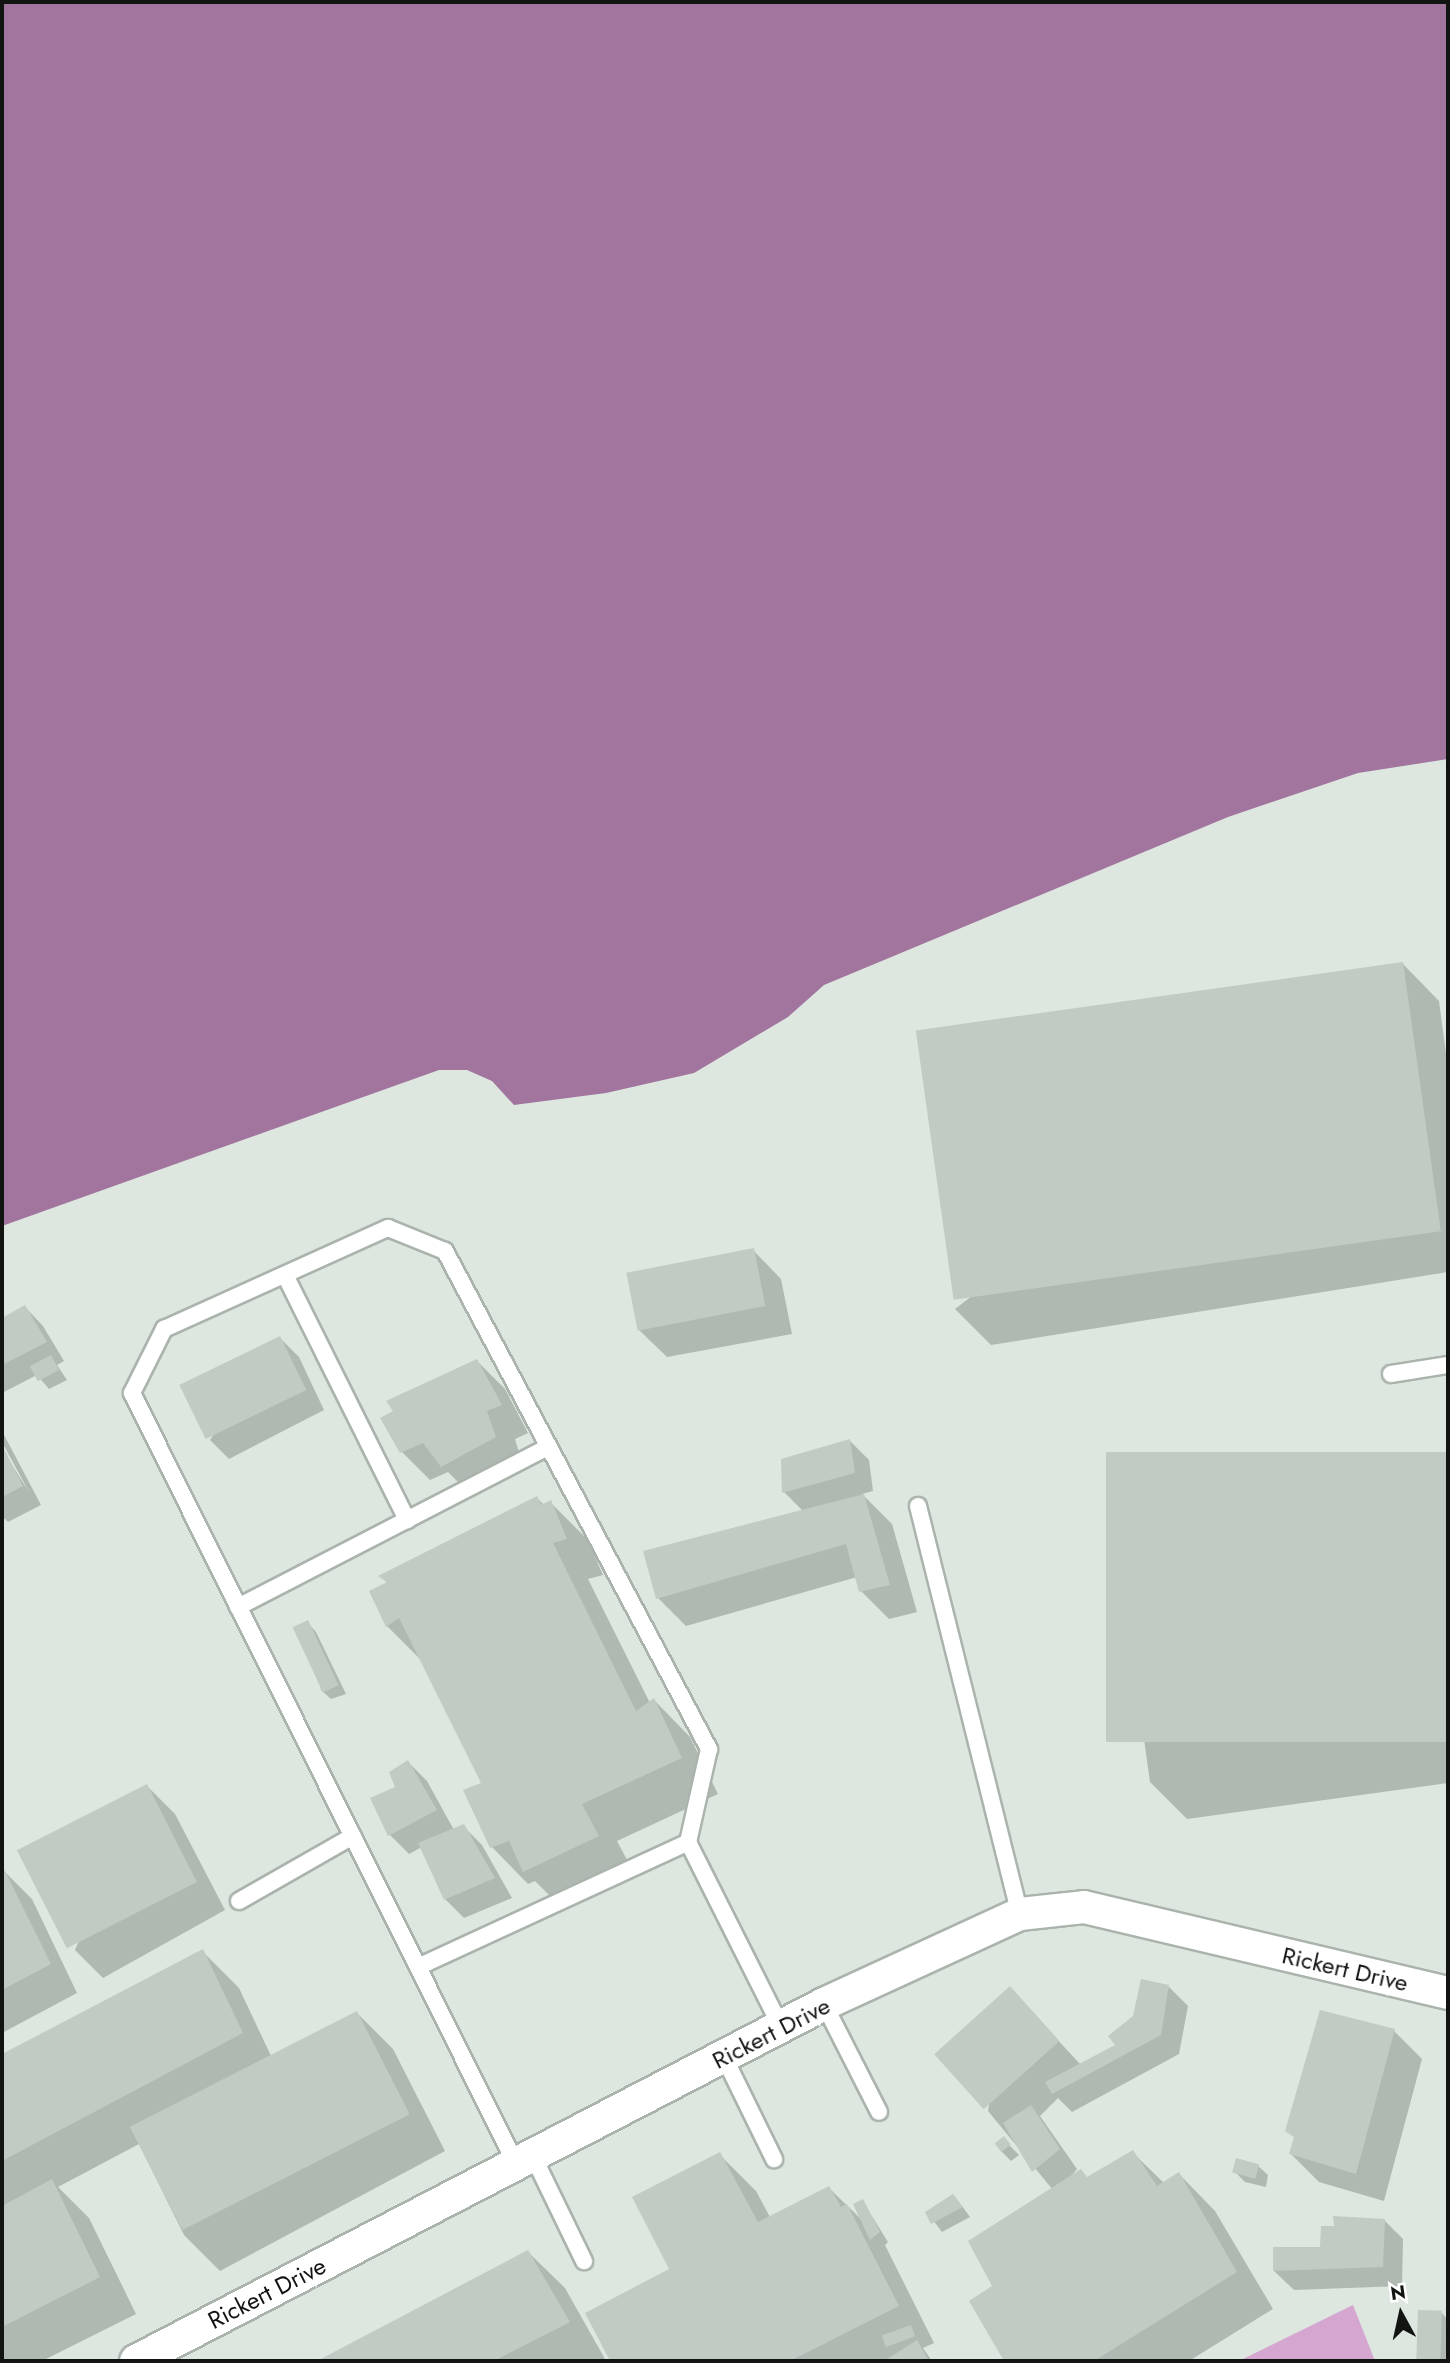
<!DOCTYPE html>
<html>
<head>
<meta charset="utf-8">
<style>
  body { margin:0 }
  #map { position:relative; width:1450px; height:2363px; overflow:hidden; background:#dde6df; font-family:Jost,sans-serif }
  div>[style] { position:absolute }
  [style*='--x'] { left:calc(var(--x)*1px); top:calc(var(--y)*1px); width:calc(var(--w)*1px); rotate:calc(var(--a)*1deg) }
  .green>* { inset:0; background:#d4a6d0 }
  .water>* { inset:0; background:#a1759e }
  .shadow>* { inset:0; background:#0003 }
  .building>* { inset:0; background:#c1cac3; transform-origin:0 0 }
  .roads { filter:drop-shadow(2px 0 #aab3ac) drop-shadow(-2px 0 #aab3ac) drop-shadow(0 2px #aab3ac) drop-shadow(0 -2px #aab3ac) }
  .service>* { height:16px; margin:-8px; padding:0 8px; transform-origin:8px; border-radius:8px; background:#fff }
  .minor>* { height:32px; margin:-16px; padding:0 16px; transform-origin:16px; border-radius:16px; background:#fff }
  span { translate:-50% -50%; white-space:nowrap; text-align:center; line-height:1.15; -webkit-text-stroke:7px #fff; paint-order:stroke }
  .street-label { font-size:24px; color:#111411 }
  .frame { position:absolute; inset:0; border:4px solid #111411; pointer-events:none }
  .north { position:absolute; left:1366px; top:2279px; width:70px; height:70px; -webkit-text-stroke:5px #fff; paint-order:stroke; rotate:352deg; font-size:19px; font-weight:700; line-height:28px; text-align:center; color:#111411 }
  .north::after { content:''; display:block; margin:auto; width:24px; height:32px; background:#111411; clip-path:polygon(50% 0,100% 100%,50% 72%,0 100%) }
</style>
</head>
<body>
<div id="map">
  <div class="green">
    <div style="clip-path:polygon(1353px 2305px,1375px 2361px,1239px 2361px)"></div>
  </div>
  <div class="water">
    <div style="clip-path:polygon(2px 2px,1448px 2px,1448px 759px,1358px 773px,1228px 817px,824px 985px,788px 1017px,694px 1073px,606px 1093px,514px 1105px,492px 1081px,467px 1070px,439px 1070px,2px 1226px)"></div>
  </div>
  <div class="shadow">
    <div style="clip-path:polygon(1403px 964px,1439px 1001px,1448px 1069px,1448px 1272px,991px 1345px,955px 1309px)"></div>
    <div style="clip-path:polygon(753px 1250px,781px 1279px,792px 1334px,667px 1357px,638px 1329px)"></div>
    <div style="clip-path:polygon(25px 1307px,43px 1326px,64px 1361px,57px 1365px,67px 1380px,49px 1389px,37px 1375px,2px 1393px,2px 1320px)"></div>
    <div style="clip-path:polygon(280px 1338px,299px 1357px,324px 1410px,229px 1459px,210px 1440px)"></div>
    <div style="clip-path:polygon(477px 1361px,505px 1389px,528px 1433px,515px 1439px,523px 1466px,470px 1494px,448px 1472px,430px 1480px,402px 1452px,396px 1412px)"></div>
    <div style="clip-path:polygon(2px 1431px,41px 1505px,8px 1522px,2px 1516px,2px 1449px,29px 1492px,2px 1442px)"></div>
    <div style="clip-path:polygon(850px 1441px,869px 1460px,873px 1491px,862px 1494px,892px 1524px,917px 1612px,889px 1619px,861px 1591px,857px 1577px,686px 1626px,658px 1598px,803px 1511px,784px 1492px)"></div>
    <div style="clip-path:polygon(1448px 1454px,1448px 1783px,1187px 1819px,1150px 1782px,1111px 1501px)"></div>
    <div style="clip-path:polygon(537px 1498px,544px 1505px,551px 1503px,587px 1539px,603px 1575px,588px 1579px,650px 1703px,654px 1700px,690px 1737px,718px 1794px,617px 1841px,634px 1873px,561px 1907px,535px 1881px,528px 1884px,492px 1847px,484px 1784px,423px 1662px,387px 1626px,388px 1583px,381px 1577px)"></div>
    <div style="clip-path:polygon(307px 1622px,316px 1632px,346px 1694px,331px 1699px,321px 1690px)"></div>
    <div style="clip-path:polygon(408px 1762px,427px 1781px,454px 1830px,463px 1826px,482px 1845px,512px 1898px,464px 1918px,445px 1899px,422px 1847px,409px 1854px,390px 1835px)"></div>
    <div style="clip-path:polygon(147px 1786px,175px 1814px,225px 1910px,103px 1978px,75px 1950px)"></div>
    <div style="clip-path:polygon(4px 1871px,32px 1899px,77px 1993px,2px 2033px)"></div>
    <div style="clip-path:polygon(202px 1951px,239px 1988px,272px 2058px,357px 2013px,393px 2049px,445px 2151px,220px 2271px,184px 2235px,139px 2144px,58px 2187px,89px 2218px,136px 2314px,42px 2361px,2px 2361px,2px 2056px)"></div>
    <div style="clip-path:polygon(1169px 1987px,1188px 2006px,1179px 2054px,1072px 2112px,1058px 2098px,1040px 2116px,1077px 2169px,1068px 2180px,1088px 2178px,1132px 2152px,1164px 2183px,1179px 2174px,1215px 2211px,1273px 2309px,1189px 2361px,1006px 2361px,971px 2302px,994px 2286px,1053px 2190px,988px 2111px,1010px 1989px,1081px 2065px,1117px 2046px)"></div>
    <div style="clip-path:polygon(1394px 2031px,1422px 2059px,1384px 2201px,1319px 2182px,1291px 2154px,1296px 2139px,1287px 2130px)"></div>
    <div style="clip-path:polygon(1003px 2139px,1019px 2155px,1011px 2161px,1002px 2152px)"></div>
    <div style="clip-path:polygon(719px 2154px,756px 2191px,770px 2217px,829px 2188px,862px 2220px,863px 2202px,888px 2242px,885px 2245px,934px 2343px,923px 2348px,932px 2361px,612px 2361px,587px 2313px,671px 2269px)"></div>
    <div style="clip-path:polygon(1258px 2166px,1268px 2175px,1266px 2187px,1245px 2182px,1235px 2172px)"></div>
    <div style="clip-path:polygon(962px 2206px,970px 2217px,942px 2232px,927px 2212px)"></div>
    <div style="clip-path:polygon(1384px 2220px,1403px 2239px,1402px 2286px,1294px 2290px,1274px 2271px)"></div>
    <div style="clip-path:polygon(528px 2252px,565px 2288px,605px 2359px,321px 2361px)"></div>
    <div style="clip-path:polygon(1419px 2312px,1441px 2312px,1448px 2320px,1448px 2361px,1419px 2361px)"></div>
  </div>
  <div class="building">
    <div style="left:1403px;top:962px;width:272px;height:492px;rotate:82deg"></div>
    <div style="left:754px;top:1248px;width:59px;height:130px;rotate:79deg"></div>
    <div style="clip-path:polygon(25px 1305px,47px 1342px,2px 1365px,2px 1318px)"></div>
    <div style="left:280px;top:1336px;width:60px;height:112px;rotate:64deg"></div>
    <div style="left:51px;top:1355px;width:17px;height:24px;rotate:62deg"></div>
    <div style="clip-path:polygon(477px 1359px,502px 1405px,487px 1411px,496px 1437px,441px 1467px,423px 1443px,400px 1453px,380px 1418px,393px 1411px,386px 1401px)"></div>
    <div style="clip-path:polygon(850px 1439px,855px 1473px,782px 1493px,781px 1459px)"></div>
    <div style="clip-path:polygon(2px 1445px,23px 1486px,2px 1497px)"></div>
    <div style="left:1448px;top:1452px;width:290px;height:342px;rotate:90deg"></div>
    <div style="clip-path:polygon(864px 1494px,890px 1585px,859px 1592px,846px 1544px,656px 1599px,643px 1551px)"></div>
    <div style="clip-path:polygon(537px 1496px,541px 1505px,551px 1500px,567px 1539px,553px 1543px,636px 1711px,654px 1698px,682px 1758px,582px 1804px,599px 1836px,523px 1872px,509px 1841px,490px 1848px,463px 1790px,481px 1783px,399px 1618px,386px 1627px,369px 1591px,387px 1582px,378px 1576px)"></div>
    <div style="left:308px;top:1620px;width:72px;height:17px;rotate:65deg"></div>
    <div style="clip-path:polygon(408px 1760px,437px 1810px,388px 1836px,370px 1798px,395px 1787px,389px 1772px)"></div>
    <div style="left:147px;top:1784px;width:110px;height:146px;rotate:63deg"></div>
    <div style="clip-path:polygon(464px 1824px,495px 1878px,444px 1900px,418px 1843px)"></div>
    <div style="clip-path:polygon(4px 1869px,51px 1964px,2px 1990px,2px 1870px)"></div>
    <div style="clip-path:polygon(203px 1949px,243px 2033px,2px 2161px,2px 2054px)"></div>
    <div style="clip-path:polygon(1141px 1979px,1169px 1985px,1161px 2035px,1052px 2094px,1045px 2082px,1115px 2045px,1108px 2036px,1133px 2016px)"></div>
    <div style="left:1010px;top:1986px;width:74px;height:102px;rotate:48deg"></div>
    <div style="clip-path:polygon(1320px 2010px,1395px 2029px,1356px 2174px,1289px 2154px,1294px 2137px,1285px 2131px)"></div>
    <div style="left:357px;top:2011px;width:116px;height:255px;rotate:63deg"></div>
    <div style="clip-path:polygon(1031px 2105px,1060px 2149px,1032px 2172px,1003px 2123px)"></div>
    <div style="left:1004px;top:2136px;width:11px;height:12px;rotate:52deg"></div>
    <div style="clip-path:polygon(1133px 2150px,1157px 2186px,1179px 2172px,1237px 2272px,1094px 2361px,1004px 2361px,969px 2301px,992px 2286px,968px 2241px,1081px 2169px,1087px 2177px)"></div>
    <div style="clip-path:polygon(720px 2152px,758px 2222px,829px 2186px,841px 2207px,847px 2204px,899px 2306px,790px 2361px,610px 2361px,585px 2313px,669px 2269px,632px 2197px)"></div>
    <div style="left:1236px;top:2158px;width:24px;height:15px;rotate:15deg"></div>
    <div style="clip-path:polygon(52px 2179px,100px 2277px,2px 2327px,2px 2206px)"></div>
    <div style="clip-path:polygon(953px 2194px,963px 2207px,931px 2224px,925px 2212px)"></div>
    <div style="clip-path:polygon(863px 2199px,880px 2232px,870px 2240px,853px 2204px)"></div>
    <div style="clip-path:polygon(1333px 2216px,1385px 2219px,1383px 2267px,1273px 2271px,1273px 2247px,1320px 2247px,1321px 2226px,1334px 2226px)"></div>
    <div style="clip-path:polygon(528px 2250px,570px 2322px,494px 2361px,317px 2361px)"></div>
    <div style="left:1418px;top:2310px;width:24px;height:51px;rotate:2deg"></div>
    <div style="left:911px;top:2325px;width:12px;height:31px;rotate:70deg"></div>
    <div style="clip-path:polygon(917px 2340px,929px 2361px,888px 2361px,887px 2359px)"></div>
  </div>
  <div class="roads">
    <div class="service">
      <div style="--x:285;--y:1275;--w:274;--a:63.5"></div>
      <div style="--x:1391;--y:1374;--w:58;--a:-9"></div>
      <div style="--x:918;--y:1506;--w:421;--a:76"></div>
      <div style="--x:238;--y:1607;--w:349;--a:-27.3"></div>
      <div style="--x:239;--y:1901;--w:131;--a:-29.7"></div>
      <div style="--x:418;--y:1967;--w:298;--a:-24.8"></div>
      <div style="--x:824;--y:2004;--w:121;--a:63"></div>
      <div style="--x:724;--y:2057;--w:114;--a:63.9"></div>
      <div style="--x:533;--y:2156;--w:117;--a:64.1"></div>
      <div style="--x:516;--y:2164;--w:861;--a:-116.48"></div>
      <div style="--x:132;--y:1393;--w:72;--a:-63.4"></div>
      <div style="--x:164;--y:1329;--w:246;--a:-24.3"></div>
      <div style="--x:388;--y:1228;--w:61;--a:22"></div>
      <div style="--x:445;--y:1251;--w:564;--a:62.07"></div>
      <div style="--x:709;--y:1749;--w:95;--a:102.7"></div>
      <div style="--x:688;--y:1842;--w:207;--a:63.3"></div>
    </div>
    <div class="minor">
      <div style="--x:136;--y:2361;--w:775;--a:-27.42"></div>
      <div style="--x:824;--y:2004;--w:216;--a:-24.7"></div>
      <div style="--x:1020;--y:1914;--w:64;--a:-6.2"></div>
      <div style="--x:1084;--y:1907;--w:374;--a:13.3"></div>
    </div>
  </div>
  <div class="street-label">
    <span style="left:1345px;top:1969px;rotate:13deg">Rickert Drive</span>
    <span style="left:771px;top:2033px;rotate:-27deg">Rickert Drive</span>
    <span style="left:267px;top:2293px;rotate:-27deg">Rickert Drive</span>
  </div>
  <div class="frame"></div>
  <div class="north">N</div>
</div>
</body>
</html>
